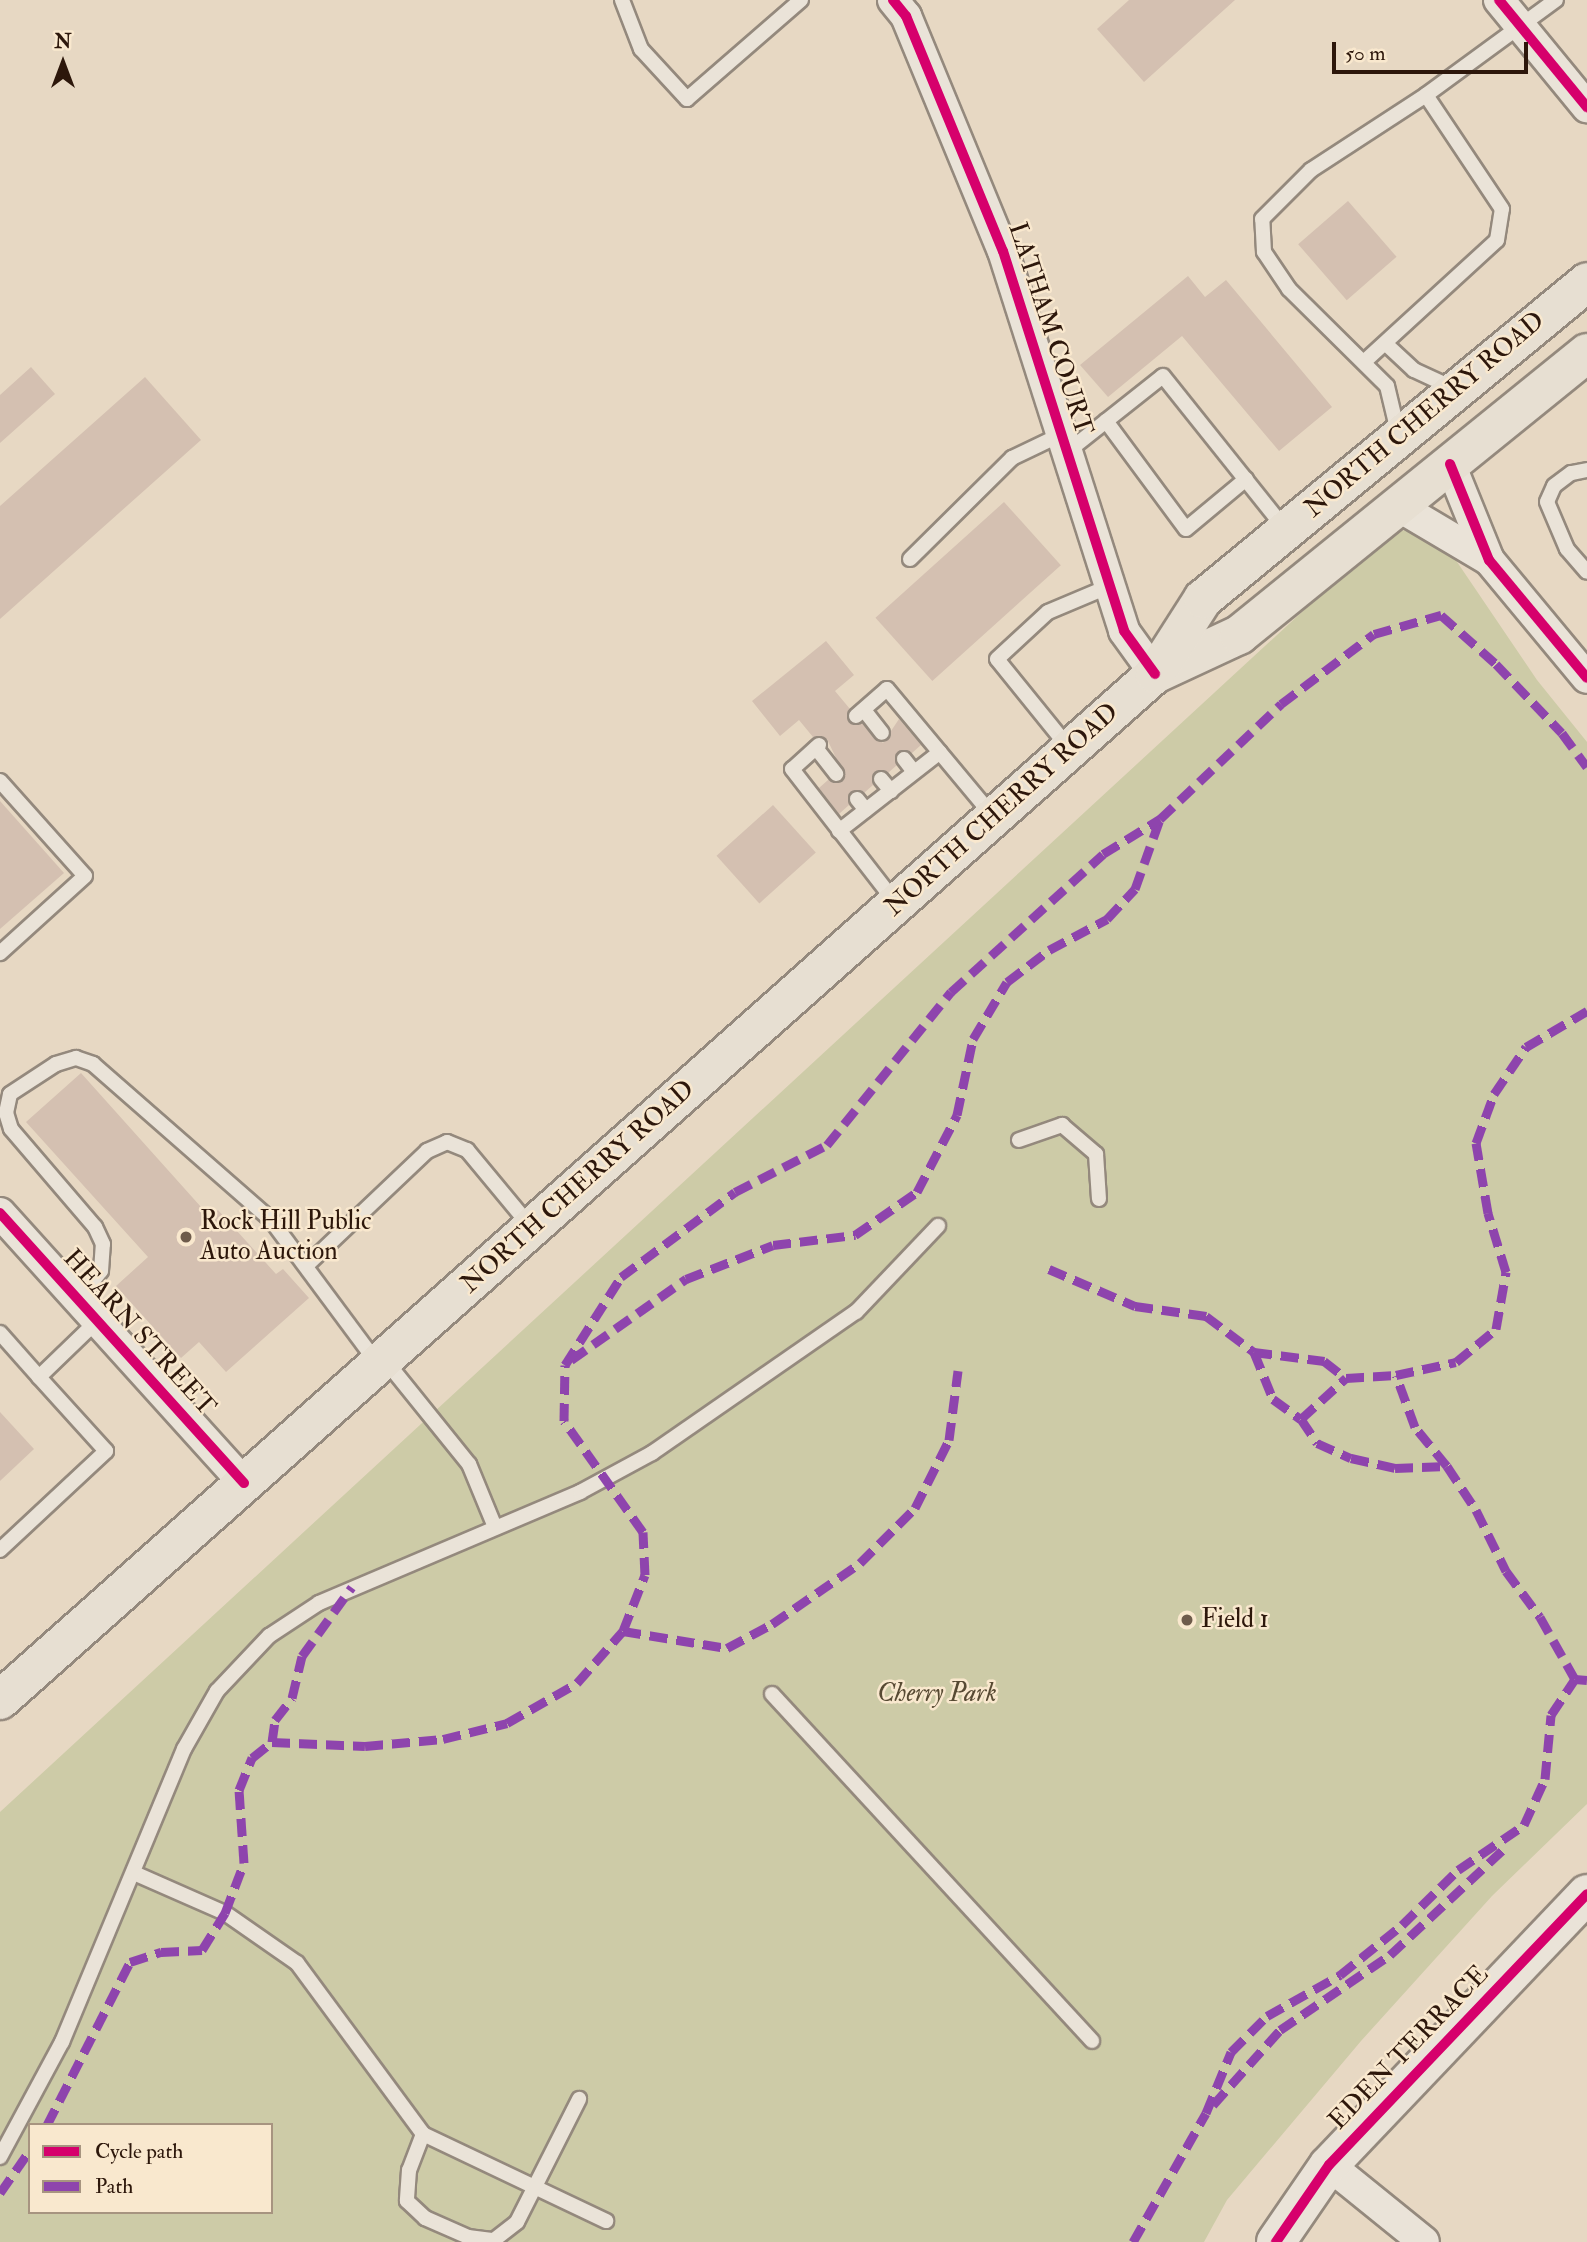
<!DOCTYPE html>
<html>
<head>
<meta charset="utf-8">
<style>
  body { margin:0 }
  #map { position:relative; width:1587px; height:2242px; overflow:hidden; background:#e7d8c3; font-family:"IM FELL Double Pica",serif }
  div>[style] { position:absolute }
  [style*='--x'] { left:calc(var(--x)*1px); top:calc(var(--y)*1px); width:calc(var(--w)*1px); rotate:calc(var(--a)*1deg) }
  .green>* { inset:0; background:#cdcba7 }
  .building>* { inset:0; background:#d4c0b1; transform-origin:0 0 }
  .roads { filter:drop-shadow(2px 0 #94897d) drop-shadow(-2px 0 #94897d) drop-shadow(0 2px #94897d) drop-shadow(0 -2px #94897d) }
  .lane>* { height:14px; margin:-7px; padding:0 7px; transform-origin:7px; border-radius:7px; background:#eae3d8 }
  .street>* { height:30px; margin:-15px; padding:0 15px; transform-origin:15px; border-radius:15px; background:#eae3d8 }
  .secondary>* { height:38px; margin:-19px; padding:0 19px; transform-origin:19px; border-radius:19px; background:#eae3d8 }
  .primary>* { height:38px; margin:-19px; padding:0 19px; transform-origin:19px; border-radius:19px; background:#e7dfd2 }
  .quiet>* { height:9px; margin-top:-4.5px; transform-origin:0; background:repeating-linear-gradient(90deg,#8e44ad 0 18px,transparent 0 27px) }
  .cycleway>* { height:10px; margin:-5px; padding:0 5px; transform-origin:5px; border-radius:5px; background:#d6006c }
  .dots>* { width:19px; height:19px; translate:-50% -50%; box-sizing:border-box; border:4px solid #f9e8ce; border-radius:50% }
  span { translate:-50% -50%; white-space:nowrap; text-align:center; line-height:1.15; -webkit-text-stroke:5px #f9e8ce; paint-order:stroke }
  .street-label { font-size:26px; color:#2d170b }
  .poi-label { font-size:26px; color:#2d170b }
  .left { translate:0 -50%; text-align:left }
  .park-label { font-size:26px; color:#574a33; font-style:italic }
  .legend { position:absolute; left:28px; top:2123px; width:245px; height:91px; box-sizing:border-box; background:#f9e8ce; border:2px solid #a79480; margin:0; padding:9px 12px; list-style:none; font-size:21px; color:#2d170b }
  .legend li { display:flex; align-items:center; gap:14px; height:35px }
  .legend b { width:35px; border:2px solid #a79480 }
  .north { position:absolute; left:28px; top:28px; width:70px; height:70px; -webkit-text-stroke:5px #f9e8ce; paint-order:stroke; rotate:0deg; font-size:19px; font-weight:700; line-height:28px; text-align:center; color:#2d170b }
  .north::after { content:''; display:block; margin:auto; width:24px; height:32px; background:#2d170b; clip-path:polygon(50% 0,100% 100%,50% 72%,0 100%) }
  .scale { position:absolute; left:1332px; top:42px; width:196px; height:32px; box-sizing:border-box; border:4px solid #2d170b; border-top:0; padding-left:9px; font-size:21px; line-height:24px; white-space:nowrap; color:#2d170b; -webkit-text-stroke:5px #f9e8ce; paint-order:stroke }
</style>
</head>
<body>
<div id="map">
  <div class="green">
    <div style="clip-path:polygon(evenodd,1413px 529px,1451px 553px,1537px 680px,1587px 742px,1587px 1804px,1492px 1896px,1361px 2041px,1227px 2200px,1204px 2242px,0 2242px,0 1812px,1380px 540px,1393px 532px,1413px 529px,30px 2125px,271px 2125px,271px 2212px,30px 2212px,30px 2125px)"></div>
  </div>
  <div class="building">
    <div style="clip-path:polygon(1129px 0,1235px 0,1144px 82px,1097px 29px)"></div>
    <div style="left:1348px;top:201px;width:74px;height:66px;rotate:49deg"></div>
    <div style="clip-path:polygon(1188px 276px,1205px 297px,1226px 280px,1332px 407px,1279px 451px,1182px 336px,1108px 397px,1080px 365px)"></div>
    <div style="clip-path:polygon(31px 367px,55px 394px,0 443px,0 395px)"></div>
    <div style="clip-path:polygon(145px 377px,201px 440px,0 619px,0 506px)"></div>
    <div style="left:1004px;top:502px;width:85px;height:173px;rotate:48deg"></div>
    <div style="clip-path:polygon(826px 641px,854px 675px,835px 691px,850px 709px,849px 723px,862px 723px,883px 743px,899px 719px,921px 745px,912px 753px,898px 752px,897px 765px,888px 773px,874px 772px,873px 785px,864px 793px,850px 792px,849px 805px,839px 814px,819px 788px,828px 780px,838px 783px,845px 777px,827px 739px,813px 737px,799px 720px,780px 736px,752px 701px)"></div>
    <div style="clip-path:polygon(0 801px,64px 873px,0 929px)"></div>
    <div style="left:773px;top:805px;width:64px;height:76px;rotate:48deg"></div>
    <div style="clip-path:polygon(81px 1073px,210px 1217px,218px 1210px,276px 1274px,283px 1269px,309px 1298px,226px 1372px,199px 1342px,181px 1358px,116px 1286px,148px 1257px,26px 1122px)"></div>
    <div style="clip-path:polygon(0 1412px,34px 1449px,0 1481px)"></div>
  </div>
  <div class="roads">
    <div class="lane">
      <div style="--x:622;--y:0;--w:53;--a:68.8"></div>
      <div style="--x:641;--y:49;--w:68;--a:47.4"></div>
      <div style="--x:687;--y:99;--w:151;--a:-41"></div>
      <div style="--x:1386;--y:344;--w:38;--a:43"></div>
      <div style="--x:1414;--y:370;--w:45;--a:24.9"></div>
      <div style="--x:1365;--y:361;--w:179;--a:-42.5"></div>
      <div style="--x:1497;--y:240;--w:31;--a:-81"></div>
      <div style="--x:1502;--y:209;--w:137;--a:-123.7"></div>
      <div style="--x:1426;--y:95;--w:161;--a:-36.2"></div>
      <div style="--x:1106;--y:421;--w:134;--a:53.5"></div>
      <div style="--x:1186;--y:529;--w:78;--a:-39.8"></div>
      <div style="--x:1398;--y:432;--w:47;--a:-103.4"></div>
      <div style="--x:1387;--y:386;--w:138;--a:-135.3"></div>
      <div style="--x:1289;--y:289;--w:45;--a:-124"></div>
      <div style="--x:1264;--y:252;--w:33;--a:-93"></div>
      <div style="--x:1262;--y:219;--w:69;--a:-45"></div>
      <div style="--x:1311;--y:170;--w:137;--a:-33.1"></div>
      <div style="--x:1067;--y:452;--w:122;--a:-38.4"></div>
      <div style="--x:1163;--y:376;--w:196;--a:51.4"></div>
      <div style="--x:1587;--y:470;--w:16;--a:169"></div>
      <div style="--x:1571;--y:473;--w:21;--a:143"></div>
      <div style="--x:1554;--y:486;--w:17;--a:114"></div>
      <div style="--x:1547;--y:502;--w:51;--a:66.9"></div>
      <div style="--x:1567;--y:549;--w:30;--a:49"></div>
      <div style="--x:910;--y:559;--w:144;--a:-44.7"></div>
      <div style="--x:1012;--y:458;--w:55;--a:-25.6"></div>
      <div style="--x:864;--y:710;--w:29;--a:52"></div>
      <div style="--x:856;--y:716;--w:41;--a:-41.1"></div>
      <div style="--x:887;--y:689;--w:165;--a:50.2"></div>
      <div style="--x:819;--y:745;--w:36;--a:138"></div>
      <div style="--x:792;--y:769;--w:168;--a:52.2"></div>
      <div style="--x:816;--y:748;--w:33;--a:52"></div>
      <div style="--x:1069;--y:748;--w:114;--a:-129"></div>
      <div style="--x:997;--y:659;--w:69;--a:-42.7"></div>
      <div style="--x:1048;--y:612;--w:67;--a:-22.8"></div>
      <div style="--x:904;--y:759;--w:16;--a:52"></div>
      <div style="--x:881;--y:779;--w:16;--a:50"></div>
      <div style="--x:0;--y:781;--w:127;--a:48.2"></div>
      <div style="--x:85;--y:876;--w:115;--a:137.8"></div>
      <div style="--x:857;--y:799;--w:14;--a:51"></div>
      <div style="--x:839;--y:831;--w:128;--a:-38"></div>
      <div style="--x:1019;--y:1140;--w:46;--a:-19.2"></div>
      <div style="--x:1062;--y:1125;--w:45;--a:40.5"></div>
      <div style="--x:1096;--y:1154;--w:45;--a:86.2"></div>
      <div style="--x:306;--y:1266;--w:167;--a:-43.5"></div>
      <div style="--x:427;--y:1151;--w:22;--a:-24"></div>
      <div style="--x:447;--y:1142;--w:22;--a:22"></div>
      <div style="--x:467;--y:1150;--w:100;--a:50.3"></div>
      <div style="--x:78;--y:1300;--w:37;--a:-52"></div>
      <div style="--x:101;--y:1271;--w:27;--a:-86"></div>
      <div style="--x:103;--y:1244;--w:19;--a:-115"></div>
      <div style="--x:95;--y:1227;--w:129;--a:-130.6"></div>
      <div style="--x:11;--y:1129;--w:17;--a:-107"></div>
      <div style="--x:6;--y:1113;--w:19;--a:-78"></div>
      <div style="--x:10;--y:1094;--w:55;--a:-33.1"></div>
      <div style="--x:56;--y:1064;--w:21;--a:-17"></div>
      <div style="--x:76;--y:1058;--w:18;--a:19"></div>
      <div style="--x:93;--y:1064;--w:237;--a:41.2"></div>
      <div style="--x:271;--y:1220;--w:179;--a:53.4"></div>
      <div style="--x:0;--y:1333;--w:59;--a:48.4"></div>
      <div style="--x:385;--y:1360;--w:134;--a:51.1"></div>
      <div style="--x:469;--y:1464;--w:68;--a:67.6"></div>
      <div style="--x:0;--y:1550;--w:145;--a:-43"></div>
      <div style="--x:106;--y:1451;--w:100;--a:-132.2"></div>
      <div style="--x:39;--y:1377;--w:81;--a:-44"></div>
      <div style="--x:772;--y:1694;--w:472;--a:47.3"></div>
      <div style="--x:134;--y:1873;--w:99;--a:23.7"></div>
      <div style="--x:225;--y:1913;--w:88;--a:34.8"></div>
      <div style="--x:297;--y:1963;--w:212;--a:53.6"></div>
      <div style="--x:423;--y:2134;--w:203;--a:25.4"></div>
      <div style="--x:423;--y:2134;--w:39;--a:111"></div>
      <div style="--x:409;--y:2170;--w:31;--a:94"></div>
      <div style="--x:407;--y:2201;--w:25;--a:43"></div>
      <div style="--x:425;--y:2218;--w:47;--a:23.8"></div>
      <div style="--x:468;--y:2237;--w:26;--a:7"></div>
      <div style="--x:494;--y:2240;--w:29;--a:-38"></div>
      <div style="--x:517;--y:2222;--w:138;--a:-63.2"></div>
      <div style="--x:0;--y:2157;--w:131;--a:-61.7"></div>
      <div style="--x:62;--y:2042;--w:317;--a:-67.4"></div>
      <div style="--x:184;--y:1749;--w:67;--a:-60.4"></div>
      <div style="--x:217;--y:1691;--w:76;--a:-46.6"></div>
      <div style="--x:269;--y:1636;--w:60;--a:-33.4"></div>
      <div style="--x:319;--y:1603;--w:284;--a:-23"></div>
      <div style="--x:580;--y:1492;--w:82;--a:-28.4"></div>
      <div style="--x:652;--y:1453;--w:248;--a:-34.7"></div>
      <div style="--x:856;--y:1312;--w:119;--a:-46.4"></div>
    </div>
    <div class="street">
      <div style="--x:893;--y:0;--w:21;--a:51"></div>
      <div style="--x:906;--y:16;--w:254;--a:67.6"></div>
      <div style="--x:1003;--y:251;--w:399;--a:72.3"></div>
      <div style="--x:1124;--y:631;--w:53;--a:54.2"></div>
      <div style="--x:1499;--y:0;--w:139;--a:50.6"></div>
      <div style="--x:1450;--y:464;--w:104;--a:67.9"></div>
      <div style="--x:1489;--y:560;--w:153;--a:50.3"></div>
      <div style="--x:1398;--y:506;--w:106;--a:30.7"></div>
      <div style="--x:0;--y:1213;--w:364;--a:47.9"></div>
      <div style="--x:1329;--y:2165;--w:122;--a:39"></div>
    </div>
    <div class="secondary">
      <div style="--x:1276;--y:2242;--w:93;--a:-55.5"></div>
      <div style="--x:1329;--y:2165;--w:374;--a:-46.4"></div>
    </div>
    <div class="primary">
      <div style="--x:1155;--y:674;--w:93;--a:-24.9"></div>
      <div style="--x:1239;--y:635;--w:448;--a:-39"></div>
      <div style="--x:0;--y:1700;--w:1545;--a:-41.62"></div>
      <div style="--x:1155;--y:674;--w:89;--a:-57.4"></div>
      <div style="--x:1203;--y:599;--w:498;--a:-39.5"></div>
    </div>
  </div>
  <div class="quiet">
    <div style="--x:1049;--y:1269;--w:94;--a:23.3"></div>
    <div style="--x:1135;--y:1306;--w:72;--a:8"></div>
    <div style="--x:1206;--y:1316;--w:60;--a:36.9"></div>
    <div style="--x:1254;--y:1352;--w:51;--a:68"></div>
    <div style="--x:1273;--y:1399;--w:34;--a:36"></div>
    <div style="--x:1301;--y:1419;--w:29;--a:56"></div>
    <div style="--x:1317;--y:1443;--w:37;--a:24"></div>
    <div style="--x:1351;--y:1458;--w:45;--a:12.8"></div>
    <div style="--x:1395;--y:1468;--w:52;--a:-2.2"></div>
    <div style="--x:1447;--y:1466;--w:53;--a:56.6"></div>
    <div style="--x:1476;--y:1510;--w:68;--a:63.8"></div>
    <div style="--x:1506;--y:1571;--w:57;--a:53.5"></div>
    <div style="--x:1540;--y:1617;--w:71;--a:60.6"></div>
    <div style="--x:1254;--y:1352;--w:71;--a:7.3"></div>
    <div style="--x:1324;--y:1361;--w:28;--a:38"></div>
    <div style="--x:571;--y:1360;--w:141;--a:-35.2"></div>
    <div style="--x:686;--y:1279;--w:93;--a:-21.3"></div>
    <div style="--x:773;--y:1245;--w:83;--a:-7"></div>
    <div style="--x:855;--y:1235;--w:75;--a:-34.7"></div>
    <div style="--x:917;--y:1192;--w:87;--a:-62.5"></div>
    <div style="--x:957;--y:1115;--w:78;--a:-78.1"></div>
    <div style="--x:973;--y:1039;--w:66;--a:-59.2"></div>
    <div style="--x:1007;--y:982;--w:53;--a:-37.3"></div>
    <div style="--x:1049;--y:950;--w:66;--a:-28.1"></div>
    <div style="--x:1107;--y:919;--w:41;--a:-47"></div>
    <div style="--x:1135;--y:889;--w:74;--a:-70.3"></div>
    <div style="--x:1160;--y:819;--w:167;--a:-43.5"></div>
    <div style="--x:1281;--y:704;--w:116;--a:-37"></div>
    <div style="--x:1374;--y:634;--w:70;--a:-15.8"></div>
    <div style="--x:1441;--y:615;--w:74;--a:41.7"></div>
    <div style="--x:1496;--y:664;--w:95;--a:46.3"></div>
    <div style="--x:1562;--y:733;--w:42;--a:53.7"></div>
    <div style="--x:1301;--y:1419;--w:61;--a:-42.3"></div>
    <div style="--x:1346;--y:1378;--w:50;--a:-3.4"></div>
    <div style="--x:1447;--y:1466;--w:50;--a:-129.4"></div>
    <div style="--x:1415;--y:1427;--w:55;--a:-110.1"></div>
    <div style="--x:1396;--y:1375;--w:61;--a:-12.2"></div>
    <div style="--x:1456;--y:1362;--w:52;--a:-39.5"></div>
    <div style="--x:1496;--y:1329;--w:58;--a:-80"></div>
    <div style="--x:1506;--y:1272;--w:62;--a:-107"></div>
    <div style="--x:1488;--y:1213;--w:71;--a:-99.7"></div>
    <div style="--x:1476;--y:1143;--w:52;--a:-69.8"></div>
    <div style="--x:1494;--y:1094;--w:57;--a:-55.8"></div>
    <div style="--x:1526;--y:1047;--w:71;--a:-30.5"></div>
    <div style="--x:623;--y:1631;--w:105;--a:9.3"></div>
    <div style="--x:727;--y:1648;--w:51;--a:-28.1"></div>
    <div style="--x:772;--y:1624;--w:107;--a:-34.7"></div>
    <div style="--x:860;--y:1563;--w:78;--a:-45"></div>
    <div style="--x:915;--y:1508;--w:76;--a:-63.4"></div>
    <div style="--x:949;--y:1440;--w:70;--a:-82.6"></div>
    <div style="--x:272;--y:1742;--w:93;--a:2.5"></div>
    <div style="--x:365;--y:1746;--w:78;--a:-5.1"></div>
    <div style="--x:443;--y:1739;--w:66;--a:-14"></div>
    <div style="--x:507;--y:1723;--w:81;--a:-29.7"></div>
    <div style="--x:577;--y:1683;--w:69;--a:-48.5"></div>
    <div style="--x:623;--y:1631;--w:60;--a:-68.6"></div>
    <div style="--x:645;--y:1575;--w:43;--a:-92.7"></div>
    <div style="--x:643;--y:1532;--w:136;--a:-125.4"></div>
    <div style="--x:564;--y:1421;--w:56;--a:-89"></div>
    <div style="--x:565;--y:1365;--w:104;--a:-57.5"></div>
    <div style="--x:621;--y:1277;--w:142;--a:-36.7"></div>
    <div style="--x:735;--y:1192;--w:103;--a:-27.1"></div>
    <div style="--x:827;--y:1145;--w:197;--a:-51"></div>
    <div style="--x:951;--y:992;--w:205;--a:-42.2"></div>
    <div style="--x:1103;--y:854;--w:67;--a:-31.6"></div>
    <div style="--x:1213;--y:2105;--w:101;--a:-48.2"></div>
    <div style="--x:1280;--y:2030;--w:133;--a:-34.3"></div>
    <div style="--x:1390;--y:1955;--w:161;--a:-43"></div>
    <div style="--x:47;--y:2125;--w:183;--a:-63"></div>
    <div style="--x:130;--y:1962;--w:33;--a:-18"></div>
    <div style="--x:161;--y:1952;--w:41;--a:-2.8"></div>
    <div style="--x:202;--y:1950;--w:44;--a:-58.1"></div>
    <div style="--x:225;--y:1913;--w:53;--a:-69.2"></div>
    <div style="--x:244;--y:1863;--w:73;--a:-93.9"></div>
    <div style="--x:239;--y:1790;--w:35;--a:-68"></div>
    <div style="--x:252;--y:1758;--w:26;--a:-39"></div>
    <div style="--x:272;--y:1742;--w:22;--a:-82"></div>
    <div style="--x:275;--y:1720;--w:28;--a:-52"></div>
    <div style="--x:292;--y:1698;--w:43;--a:-76.6"></div>
    <div style="--x:302;--y:1656;--w:85;--a:-54.1"></div>
    <div style="--x:0;--y:2193;--w:52;--a:-55.1"></div>
    <div style="--x:1133;--y:2242;--w:148;--a:-60.5"></div>
    <div style="--x:1206;--y:2113;--w:66;--a:-67.7"></div>
    <div style="--x:1231;--y:2052;--w:51;--a:-45"></div>
    <div style="--x:1267;--y:2016;--w:84;--a:-29.3"></div>
    <div style="--x:1340;--y:1975;--w:80;--a:-38.9"></div>
    <div style="--x:1402;--y:1925;--w:78;--a:-44.5"></div>
    <div style="--x:1458;--y:1870;--w:80;--a:-34.3"></div>
    <div style="--x:1524;--y:1825;--w:51;--a:-65.5"></div>
    <div style="--x:1545;--y:1779;--w:64;--a:-84.6"></div>
    <div style="--x:1551;--y:1715;--w:43;--a:-56.3"></div>
    <div style="--x:1575;--y:1679;--w:12;--a:5"></div>
  </div>
  <div class="cycleway">
    <div style="--x:893;--y:0;--w:21;--a:51"></div>
    <div style="--x:906;--y:16;--w:254;--a:67.6"></div>
    <div style="--x:1003;--y:251;--w:399;--a:72.3"></div>
    <div style="--x:1124;--y:631;--w:53;--a:54.2"></div>
    <div style="--x:1499;--y:0;--w:139;--a:50.6"></div>
    <div style="--x:1450;--y:464;--w:104;--a:67.9"></div>
    <div style="--x:1489;--y:560;--w:153;--a:50.3"></div>
    <div style="--x:0;--y:1213;--w:364;--a:47.9"></div>
    <div style="--x:1276;--y:2242;--w:93;--a:-55.5"></div>
    <div style="--x:1329;--y:2165;--w:374;--a:-46.4"></div>
  </div>
  <div class="dots">
    <div style="left:186px;top:1237px;background:#6e5b4b"></div>
    <div style="left:1187px;top:1620px;background:#6e5b4b"></div>
  </div>
  <div class="street-label">
    <span style="left:1050px;top:329px;rotate:72deg">LATHAM COURT</span>
    <span style="left:1425px;top:415px;rotate:-40deg">NORTH CHERRY ROAD</span>
    <span style="left:1002px;top:810px;rotate:-42deg">NORTH CHERRY ROAD</span>
    <span style="left:578px;top:1187px;rotate:-42deg">NORTH CHERRY ROAD</span>
    <span style="left:139px;top:1333px;rotate:48deg">HEARN STREET</span>
    <span style="left:1409px;top:2048px;rotate:-46deg">EDEN TERRACE</span>
  </div>
  <div class="poi-label">
    <span class="left" style="left:200px;top:1237px">Rock Hill Public<br>Auto Auction</span>
    <span class="left" style="left:1201px;top:1620px">Field 1</span>
  </div>
  <div class="park-label">
    <span style="left:937px;top:1694px">Cherry Park</span>
  </div>
  <ul class="legend">
  <li><b style="height:9px;background:#d6006c"></b>Cycle path</li>
  <li><b style="height:9px;background:#8e44ad"></b>Path</li>
  </ul>
  <div class="north">N</div>
  <div class="scale">50 m</div>
</div>
</body>
</html>
